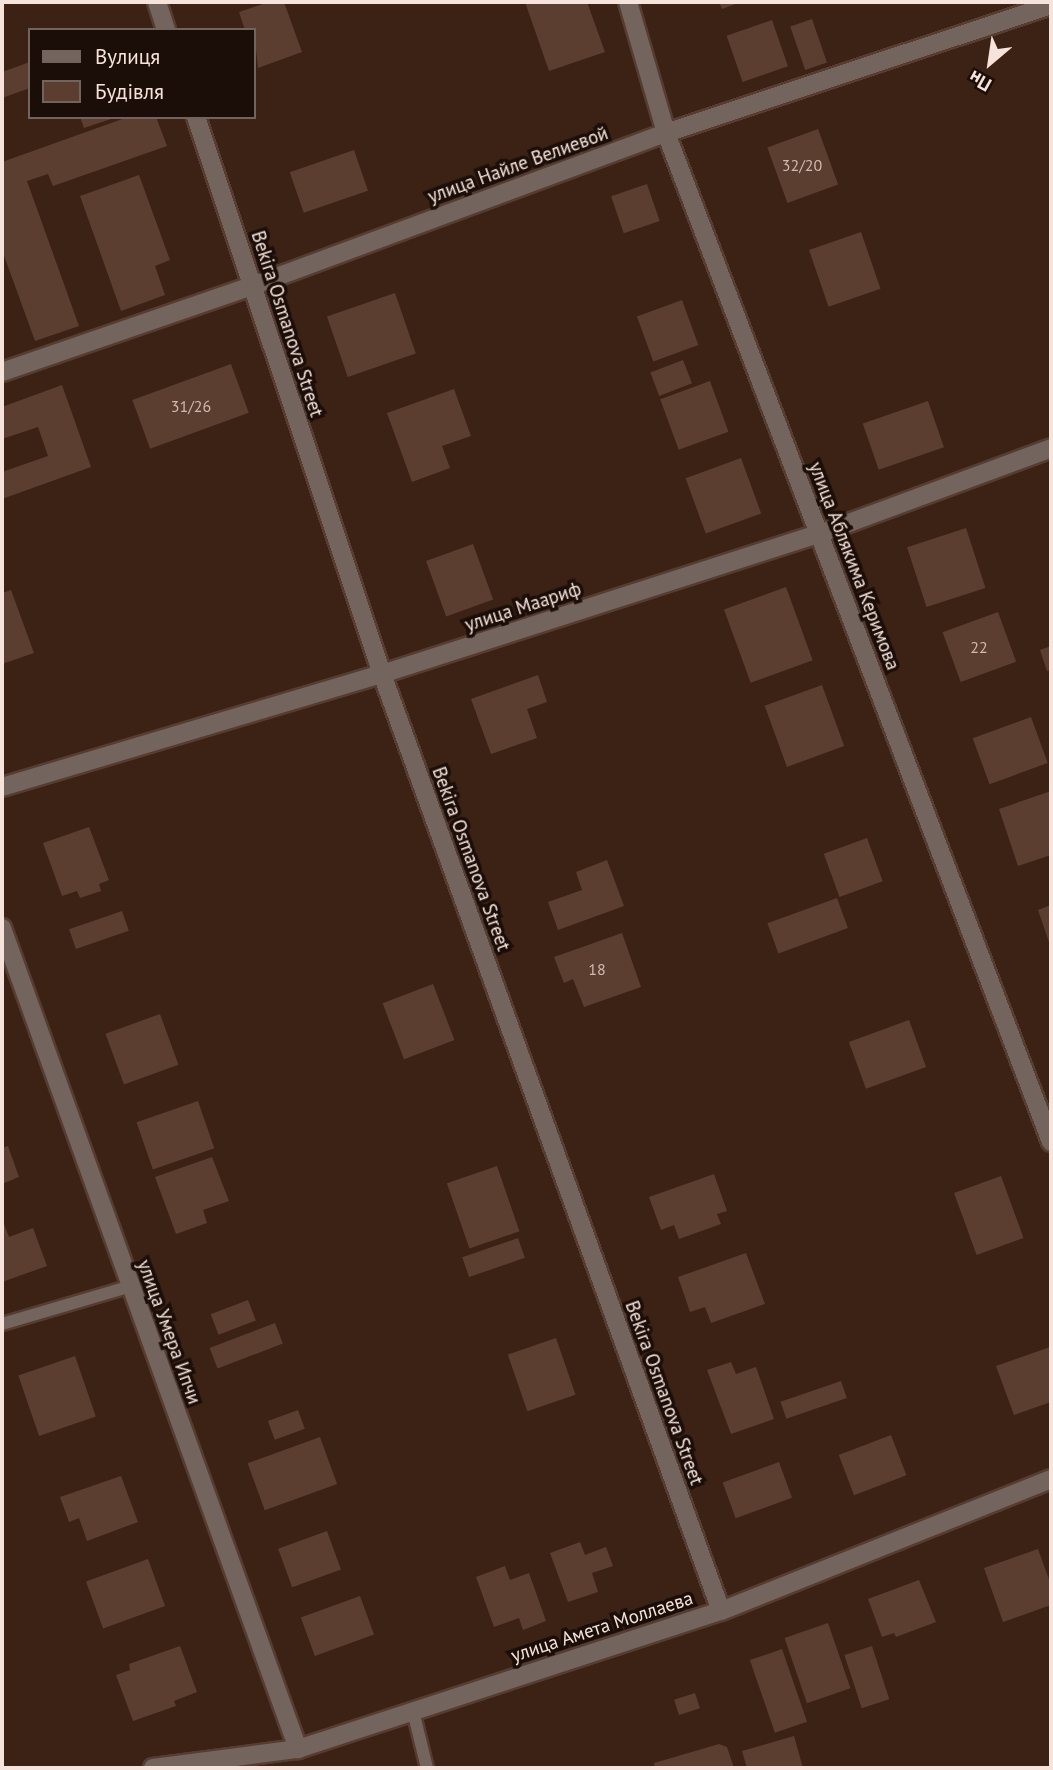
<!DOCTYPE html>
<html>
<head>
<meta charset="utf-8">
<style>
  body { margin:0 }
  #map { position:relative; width:1053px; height:1770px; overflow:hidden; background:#3c2115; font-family:"PT Sans",sans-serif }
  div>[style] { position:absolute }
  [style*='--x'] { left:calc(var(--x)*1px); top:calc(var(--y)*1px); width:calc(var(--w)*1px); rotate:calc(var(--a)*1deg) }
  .building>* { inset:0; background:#5c3e31; transform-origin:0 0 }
  .roads { filter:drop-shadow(2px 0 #563c31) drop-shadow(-2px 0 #563c31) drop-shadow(0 2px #563c31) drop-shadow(0 -2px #563c31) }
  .lane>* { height:12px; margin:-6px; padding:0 6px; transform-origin:6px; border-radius:6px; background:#73645e }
  .street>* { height:18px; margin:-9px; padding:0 9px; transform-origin:9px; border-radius:9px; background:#73645e }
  span { translate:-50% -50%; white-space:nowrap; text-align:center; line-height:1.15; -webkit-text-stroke:7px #1b0e09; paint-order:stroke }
  .number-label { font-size:16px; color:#d0bab0 }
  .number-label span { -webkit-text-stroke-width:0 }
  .street-label { font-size:19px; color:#f6e3db }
  .frame { position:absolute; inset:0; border:4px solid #f6e3db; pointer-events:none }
  .legend { position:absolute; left:28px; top:28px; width:228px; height:91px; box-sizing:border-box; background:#1b0e09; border:2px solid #73635d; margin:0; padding:9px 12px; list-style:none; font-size:21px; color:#f6e3db }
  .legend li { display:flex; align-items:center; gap:14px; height:35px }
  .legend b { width:35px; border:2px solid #73635d }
  .north { position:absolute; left:955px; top:28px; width:70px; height:70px; -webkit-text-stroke:5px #1b0e09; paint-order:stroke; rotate:209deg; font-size:19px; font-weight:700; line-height:28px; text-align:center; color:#f6e3db }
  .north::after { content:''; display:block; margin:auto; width:24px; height:32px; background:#f6e3db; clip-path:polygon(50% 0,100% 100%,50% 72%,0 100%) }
</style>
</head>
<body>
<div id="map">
  <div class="building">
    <div style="clip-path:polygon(269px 2px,284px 2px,302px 52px,258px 68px,254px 30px,245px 30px,239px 12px)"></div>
    <div style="clip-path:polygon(525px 2px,587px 2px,605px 52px,549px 71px)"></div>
    <div style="clip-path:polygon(719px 2px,741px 2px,722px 9px)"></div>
    <div style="left:812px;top:19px;width:46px;height:23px;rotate:71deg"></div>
    <div style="left:772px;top:20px;width:49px;height:48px;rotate:71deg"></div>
    <div style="clip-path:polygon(30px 62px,30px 88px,2px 98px,2px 72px)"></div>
    <div style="clip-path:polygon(80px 117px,114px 117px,114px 118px,84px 128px)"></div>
    <div style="clip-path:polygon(128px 117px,156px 117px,167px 146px,53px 186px,48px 174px,27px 181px,79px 326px,35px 341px,2px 250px,2px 162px)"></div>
    <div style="left:818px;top:129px;width:59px;height:54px;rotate:70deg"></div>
    <div style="left:354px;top:150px;width:43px;height:68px;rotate:71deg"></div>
    <div style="clip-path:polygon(139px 175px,170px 260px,155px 266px,165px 295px,121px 311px,80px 196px)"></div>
    <div style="left:647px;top:184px;width:39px;height:38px;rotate:71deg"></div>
    <div style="left:861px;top:232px;width:60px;height:55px;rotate:71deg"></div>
    <div style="left:395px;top:293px;width:64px;height:72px;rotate:71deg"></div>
    <div style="left:682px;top:300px;width:48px;height:48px;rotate:70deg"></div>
    <div style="left:683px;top:360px;width:25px;height:35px;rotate:69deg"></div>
    <div style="left:231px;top:364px;width:52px;height:105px;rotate:70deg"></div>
    <div style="left:710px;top:381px;width:54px;height:53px;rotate:70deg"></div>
    <div style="clip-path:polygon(62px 385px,91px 467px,2px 499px,2px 472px,48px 456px,38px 427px,2px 439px,2px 407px)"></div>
    <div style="clip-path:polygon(454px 389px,471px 436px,442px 446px,450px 468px,412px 482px,387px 413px)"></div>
    <div style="left:928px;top:401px;width:49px;height:69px;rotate:71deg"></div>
    <div style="left:741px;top:458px;width:59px;height:59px;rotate:70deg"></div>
    <div style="left:966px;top:528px;width:63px;height:62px;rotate:72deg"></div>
    <div style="left:473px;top:544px;width:59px;height:50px;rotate:70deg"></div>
    <div style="left:786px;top:587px;width:78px;height:66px;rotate:70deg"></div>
    <div style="clip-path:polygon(11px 590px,34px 653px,2px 664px,2px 593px)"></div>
    <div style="left:998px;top:612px;width:53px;height:59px;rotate:70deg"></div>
    <div style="clip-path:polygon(1051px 646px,1051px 670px,1047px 671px,1040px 650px)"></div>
    <div style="clip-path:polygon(538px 675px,547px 702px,527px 709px,537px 738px,491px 754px,471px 699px)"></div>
    <div style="left:822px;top:685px;width:65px;height:61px;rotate:70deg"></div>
    <div style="left:1031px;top:717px;width:49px;height:62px;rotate:70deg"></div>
    <div style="clip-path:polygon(1051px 791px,1051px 855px,1018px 866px,999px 809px)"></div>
    <div style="clip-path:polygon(89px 827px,109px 880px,99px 884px,101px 891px,80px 898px,77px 891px,62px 896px,43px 843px)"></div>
    <div style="left:867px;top:838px;width:46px;height:46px;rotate:70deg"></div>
    <div style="clip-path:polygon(607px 860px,624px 906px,558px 930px,548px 902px,582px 890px,576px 872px)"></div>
    <div style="left:837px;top:898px;width:32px;height:74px;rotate:70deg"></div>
    <div style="clip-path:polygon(1051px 905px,1051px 948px,1038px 910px)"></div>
    <div style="left:122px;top:911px;width:21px;height:56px;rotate:71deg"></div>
    <div style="clip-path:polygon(622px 933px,641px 987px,584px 1007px,573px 979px,564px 983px,554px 957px)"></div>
    <div style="left:433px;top:984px;width:60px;height:54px;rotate:69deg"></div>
    <div style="left:160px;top:1014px;width:54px;height:58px;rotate:70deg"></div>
    <div style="left:909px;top:1020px;width:50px;height:64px;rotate:70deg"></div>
    <div style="left:198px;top:1101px;width:50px;height:65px;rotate:71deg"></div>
    <div style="clip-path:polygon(8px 1146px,19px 1177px,2px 1184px,2px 1148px)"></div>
    <div style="clip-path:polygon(212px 1157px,229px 1201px,203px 1210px,207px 1223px,176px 1234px,155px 1177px)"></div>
    <div style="left:497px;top:1166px;width:69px;height:53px;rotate:71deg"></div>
    <div style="clip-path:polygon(714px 1174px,727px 1211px,717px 1214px,721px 1224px,679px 1239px,674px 1225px,661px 1230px,649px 1197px)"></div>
    <div style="left:1001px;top:1176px;width:66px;height:50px;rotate:70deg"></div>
    <div style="clip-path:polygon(4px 1224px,9px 1237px,33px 1228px,47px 1266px,2px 1282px)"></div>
    <div style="left:518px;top:1238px;width:21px;height:59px;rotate:71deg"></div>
    <div style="clip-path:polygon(746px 1253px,765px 1304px,711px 1323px,705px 1307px,690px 1312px,678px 1277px)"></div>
    <div style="left:248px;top:1300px;width:22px;height:40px;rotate:69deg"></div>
    <div style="left:275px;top:1323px;width:22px;height:70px;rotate:69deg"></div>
    <div style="left:556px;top:1338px;width:60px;height:51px;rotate:71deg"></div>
    <div style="clip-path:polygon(1050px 1347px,1051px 1402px,1014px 1415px,996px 1366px)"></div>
    <div style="left:75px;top:1356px;width:64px;height:60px;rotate:71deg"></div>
    <div style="clip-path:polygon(731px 1362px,736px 1374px,756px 1367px,774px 1419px,731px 1434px,707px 1370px)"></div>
    <div style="left:841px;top:1381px;width:18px;height:64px;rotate:71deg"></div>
    <div style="left:298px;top:1410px;width:20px;height:32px;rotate:70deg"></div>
    <div style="left:891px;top:1435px;width:43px;height:56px;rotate:69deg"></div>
    <div style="left:320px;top:1437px;width:50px;height:77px;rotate:70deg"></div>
    <div style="left:779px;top:1462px;width:38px;height:60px;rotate:70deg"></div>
    <div style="clip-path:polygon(121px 1476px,138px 1522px,87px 1541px,79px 1518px,69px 1522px,60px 1497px)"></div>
    <div style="left:327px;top:1531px;width:41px;height:52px;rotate:70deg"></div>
    <div style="clip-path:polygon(580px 1542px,585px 1555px,606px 1547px,613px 1566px,592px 1573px,598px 1592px,568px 1602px,550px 1553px)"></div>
    <div style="clip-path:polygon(1038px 1549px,1051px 1585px,1051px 1605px,1003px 1622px,984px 1568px)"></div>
    <div style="left:148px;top:1559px;width:50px;height:66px;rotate:70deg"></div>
    <div style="clip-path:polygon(505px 1566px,510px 1580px,529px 1573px,546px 1621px,523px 1630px,519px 1618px,494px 1627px,476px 1577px)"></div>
    <div style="clip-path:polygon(919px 1580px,936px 1622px,896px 1637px,894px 1633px,882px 1637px,868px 1599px)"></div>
    <div style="left:360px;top:1596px;width:41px;height:63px;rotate:70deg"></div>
    <div style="left:828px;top:1623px;width:69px;height:46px;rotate:71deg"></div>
    <div style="clip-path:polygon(180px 1646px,197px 1692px,174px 1701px,176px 1706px,133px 1721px,116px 1675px,130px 1670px,129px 1664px)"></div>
    <div style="left:872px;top:1646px;width:56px;height:29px;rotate:72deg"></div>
    <div style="left:782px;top:1649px;width:77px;height:34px;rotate:71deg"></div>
    <div style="left:695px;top:1693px;width:16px;height:22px;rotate:72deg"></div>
    <div style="clip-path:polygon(794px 1736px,803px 1768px,747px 1768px,742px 1751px)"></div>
    <div style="clip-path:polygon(719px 1744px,727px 1747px,734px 1768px,655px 1768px,654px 1763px)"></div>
  </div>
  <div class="roads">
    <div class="lane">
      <div style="--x:2;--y:1324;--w:134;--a:-16.4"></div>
      <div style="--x:413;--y:1711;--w:59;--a:76.2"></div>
    </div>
    <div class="street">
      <div style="--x:157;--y:2;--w:29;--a:72"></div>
      <div style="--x:628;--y:2;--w:136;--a:73.8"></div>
      <div style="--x:666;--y:133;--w:1080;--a:69.11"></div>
      <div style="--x:196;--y:117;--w:587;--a:71.53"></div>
      <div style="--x:382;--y:674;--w:996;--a:70.11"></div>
      <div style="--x:2;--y:372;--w:264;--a:-19"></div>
      <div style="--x:252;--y:286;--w:441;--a:-20.3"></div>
      <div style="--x:666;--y:133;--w:406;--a:-18.4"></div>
      <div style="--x:2;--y:787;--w:396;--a:-16.6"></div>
      <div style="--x:382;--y:674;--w:459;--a:-17.8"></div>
      <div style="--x:819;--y:534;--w:247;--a:-20.3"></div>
      <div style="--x:2;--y:928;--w:873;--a:70.17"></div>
      <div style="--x:153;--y:1768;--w:146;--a:-7.5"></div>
      <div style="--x:298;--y:1749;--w:445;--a:-18.1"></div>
      <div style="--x:721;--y:1611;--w:355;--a:-21.8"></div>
    </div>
  </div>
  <div class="number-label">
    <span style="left:802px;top:165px">32/20</span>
    <span style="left:191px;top:406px">31/26</span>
    <span style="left:979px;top:647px">22</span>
    <span style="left:597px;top:969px">18</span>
  </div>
  <div class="street-label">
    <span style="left:518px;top:165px;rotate:-20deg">улица Найле Велиевой</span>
    <span style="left:287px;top:324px;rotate:72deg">Bekira Osmanova Street</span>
    <span style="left:854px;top:566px;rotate:69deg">улица Аблякима Керимова</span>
    <span style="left:523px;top:607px;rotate:-18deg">улица Маариф</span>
    <span style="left:471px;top:859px;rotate:70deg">Bekira Osmanova Street</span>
    <span style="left:169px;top:1332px;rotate:70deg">улица Умера Ипчи</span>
    <span style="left:664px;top:1393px;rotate:70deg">Bekira Osmanova Street</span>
    <span style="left:602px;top:1627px;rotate:-18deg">улица Амета Моллаева</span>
  </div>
  <div class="frame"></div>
  <ul class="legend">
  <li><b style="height:9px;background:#73645e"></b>Вулиця</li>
  <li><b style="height:19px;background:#5c3e31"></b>Будівля</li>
  </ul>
  <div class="north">Пн</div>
</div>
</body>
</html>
